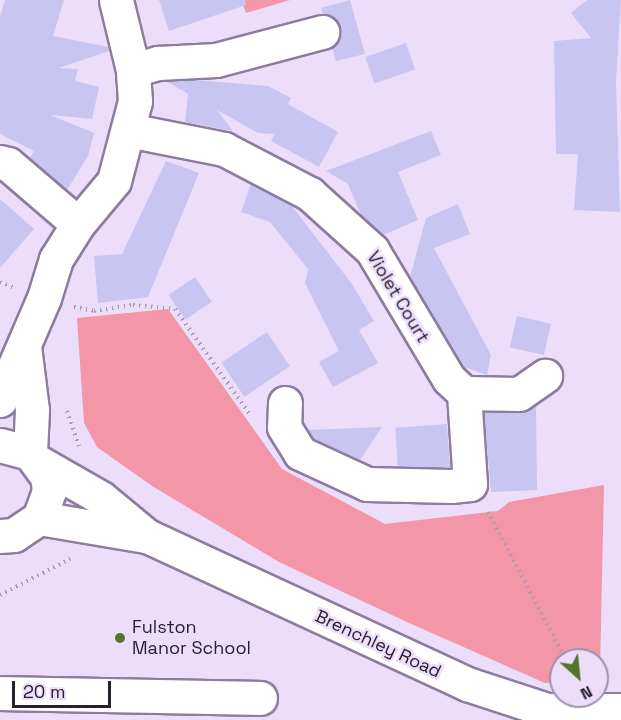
<!DOCTYPE html>
<html>
<head>
<meta charset="utf-8">
<style>
  body { margin:0 }
  #map { position:relative; width:621px; height:720px; overflow:hidden; background:#ecddfb; font-family:"Space Grotesk",sans-serif }
  div>[style] { position:absolute }
  [style*='--x'] { left:calc(var(--x)*1px); top:calc(var(--y)*1px); width:calc(var(--w)*1px); rotate:calc(var(--a)*1deg) }
  .green>* { inset:0; background:#f397a8 }
  .building>* { inset:0; background:#c8c5f0; transform-origin:0 0 }
  .path>* { height:4px; margin-top:-2px; transform-origin:0; background:repeating-linear-gradient(90deg,#a69ab2 0 1.5px,transparent 0 6px) }
  .roads { filter:drop-shadow(2px 0 #8d7c9e) drop-shadow(-2px 0 #8d7c9e) drop-shadow(0 2px #8d7c9e) drop-shadow(0 -2px #8d7c9e) }
  .minor>* { height:33px; margin:-16.5px; padding:0 16.5px; transform-origin:16.5px; border-radius:16.5px; background:#fff }
  .dots>* { width:16px; height:16px; translate:-50% -50%; box-sizing:border-box; border:3px solid #ecddfb; border-radius:50% }
  span { translate:-50% -50%; white-space:nowrap; text-align:center; line-height:1.15; -webkit-text-stroke:5px #ecddfb; paint-order:stroke }
  .street-label { font-size:18px; color:#27202e }
  .poi-label { font-size:18px; color:#27202e }
  .left { translate:0 -50%; text-align:left }
  .north { position:absolute; left:549px; top:648px; width:60px; height:60px; box-sizing:border-box; background:#ecddfb; border:2px solid #9d91a9; border-radius:50%; rotate:153deg; font-size:16px; font-weight:700; line-height:24px; text-align:center; color:#27202e }
  .north::after { content:''; display:block; margin:auto; width:21px; height:27px; background:#567329; clip-path:polygon(50% 0,100% 100%,50% 72%,0 100%) }
  .scale { position:absolute; left:12px; top:681px; width:99px; height:27px; box-sizing:border-box; border:3px solid #27202e; border-top:0; padding-left:8px; font-size:18px; line-height:21px; white-space:nowrap; color:#27202e; -webkit-text-stroke:4px #ecddfb; paint-order:stroke }
</style>
</head>
<body>
<div id="map">
  <div class="green">
    <div style="clip-path:polygon(241px 0,290px 0,246px 13px)"></div>
    <div style="clip-path:polygon(168px 309px,282px 469px,385px 524px,498px 511px,509px 502px,604px 485px,600px 671px,597px 672px,597px 660px,561px 660px,561px 682px,545px 683px,409px 623px,279px 562px,152px 486px,97px 447px,84px 423px,77px 318px)"></div>
  </div>
  <div class="building">
    <div style="clip-path:polygon(5px 0,64px 0,53px 36px,108px 47px,109px 51px,59px 68px,78px 69px,75px 81px,99px 87px,92px 119px,50px 115px,94px 133px,88px 156px,67px 190px,30px 158px,34px 151px,0 134px,0 17px)"></div>
    <div style="clip-path:polygon(159px 0,245px 0,246px 5px,169px 31px)"></div>
    <div style="clip-path:polygon(350px 0,365px 54px,336px 61px,332px 47px,340px 37px,340px 27px,335px 18px,323px 14px,321px 8px)"></div>
    <div style="clip-path:polygon(587px 0,621px 0,616px 81px,620px 212px,574px 210px,578px 154px,556px 154px,554px 41px,591px 38px,571px 13px)"></div>
    <div style="left:406px;top:43px;width:28px;height:43px;rotate:71deg"></div>
    <div style="clip-path:polygon(196px 80px,268px 86px,291px 98px,288px 104px,338px 132px,319px 167px,271px 141px,275px 134px,258px 133px,217px 110px,233px 131px,185px 122px,188px 94px,166px 81px)"></div>
    <div style="clip-path:polygon(431px 131px,441px 155px,398px 172px,418px 220px,383px 235px,361px 215px,348px 184px,326px 171px)"></div>
    <div style="clip-path:polygon(166px 161px,199px 173px,148px 297px,98px 303px,94px 256px,122px 254px)"></div>
    <div style="clip-path:polygon(251px 184px,291px 205px,352px 284px,374px 321px,359px 330px,378px 363px,333px 387px,319px 362px,339px 351px,305px 283px,308px 269px,270px 222px,241px 212px)"></div>
    <div style="clip-path:polygon(0 199px,34px 229px,0 268px)"></div>
    <div style="clip-path:polygon(458px 204px,470px 234px,434px 248px,491px 355px,487px 375px,464px 367px,410px 277px,426px 218px)"></div>
    <div style="left:195px;top:277px;width:30px;height:32px;rotate:56deg"></div>
    <div style="left:517px;top:316px;width:35px;height:32px;rotate:13deg"></div>
    <div style="left:267px;top:332px;width:41px;height:55px;rotate:56deg"></div>
    <div style="clip-path:polygon(536px 407px,537px 490px,491px 492px,484px 412px,519px 413px)"></div>
    <div style="left:447px;top:424px;width:43px;height:52px;rotate:86deg"></div>
    <div style="clip-path:polygon(382px 427px,360px 460px,313px 438px,308px 430px)"></div>
  </div>
  <div class="path">
    <div style="--x:0;--y:282;--w:14;--a:21"></div>
    <div style="--x:74;--y:307;--w:20;--a:11"></div>
    <div style="--x:94;--y:311;--w:39;--a:-9"></div>
    <div style="--x:133;--y:305;--w:42;--a:5.4"></div>
    <div style="--x:175;--y:309;--w:131;--a:54.6"></div>
    <div style="--x:67;--y:411;--w:37;--a:71"></div>
    <div style="--x:488;--y:512;--w:167;--a:62.2"></div>
    <div style="--x:0;--y:595;--w:79;--a:-27.2"></div>
  </div>
  <div class="roads">
    <div class="minor">
      <div style="--x:133;--y:70;--w:26;--a:-16"></div>
      <div style="--x:158;--y:63;--w:58;--a:-3"></div>
      <div style="--x:216;--y:60;--w:110;--a:-14.8"></div>
      <div style="--x:128;--y:130;--w:98;--a:11.2"></div>
      <div style="--x:224;--y:149;--w:97;--a:27.6"></div>
      <div style="--x:310;--y:194;--w:84;--a:42.1"></div>
      <div style="--x:372;--y:250;--w:150;--a:59.2"></div>
      <div style="--x:449;--y:379;--w:21;--a:43"></div>
      <div style="--x:464;--y:393;--w:55;--a:1"></div>
      <div style="--x:519;--y:394;--w:32;--a:-35"></div>
      <div style="--x:0;--y:162;--w:8;--a:14"></div>
      <div style="--x:8;--y:164;--w:92;--a:40.6"></div>
      <div style="--x:24;--y:346;--w:64;--a:82.9"></div>
      <div style="--x:32;--y:410;--w:43;--a:92.7"></div>
      <div style="--x:0;--y:400;--w:111;--a:-66.7"></div>
      <div style="--x:44;--y:298;--w:41;--a:-72.9"></div>
      <div style="--x:56;--y:259;--w:41;--a:-57.8"></div>
      <div style="--x:78;--y:224;--w:56;--a:-50.1"></div>
      <div style="--x:114;--y:181;--w:83;--a:-75.3"></div>
      <div style="--x:135;--y:101;--w:31;--a:-94"></div>
      <div style="--x:133;--y:70;--w:72;--a:-103.7"></div>
      <div style="--x:285;--y:403;--w:24;--a:92"></div>
      <div style="--x:284;--y:427;--w:31;--a:58"></div>
      <div style="--x:300;--y:453;--w:74;--a:24.8"></div>
      <div style="--x:367;--y:484;--w:84;--a:1.4"></div>
      <div style="--x:451;--y:486;--w:19;--a:-6"></div>
      <div style="--x:470;--y:484;--w:91;--a:-93.8"></div>
      <div style="--x:0;--y:445;--w:31;--a:15"></div>
      <div style="--x:30;--y:453;--w:29;--a:54"></div>
      <div style="--x:47;--y:476;--w:15;--a:82"></div>
      <div style="--x:49;--y:491;--w:29;--a:110"></div>
      <div style="--x:39;--y:518;--w:30;--a:146"></div>
      <div style="--x:14;--y:535;--w:14;--a:176"></div>
      <div style="--x:40;--y:463;--w:70;--a:29.8"></div>
      <div style="--x:101;--y:498;--w:60;--a:39.6"></div>
      <div style="--x:147;--y:536;--w:353;--a:24.8"></div>
      <div style="--x:467;--y:684;--w:84;--a:18"></div>
      <div style="--x:547;--y:710;--w:74;--a:0"></div>
      <div style="--x:39;--y:518;--w:108;--a:9.6"></div>
      <div style="--x:0;--y:693;--w:260;--a:1.1"></div>
    </div>
  </div>
  <div class="dots">
    <div style="left:120px;top:638px;background:#567329"></div>
  </div>
  <div class="street-label">
    <span style="left:398px;top:297px;rotate:59deg">Violet Court</span>
    <span style="left:378px;top:644px;rotate:25deg">Brenchley Road</span>
  </div>
  <div class="poi-label">
    <span class="left" style="left:132px;top:638px">Fulston<br>Manor School</span>
  </div>
  <div class="north">N</div>
  <div class="scale">20 m</div>
</div>
</body>
</html>
